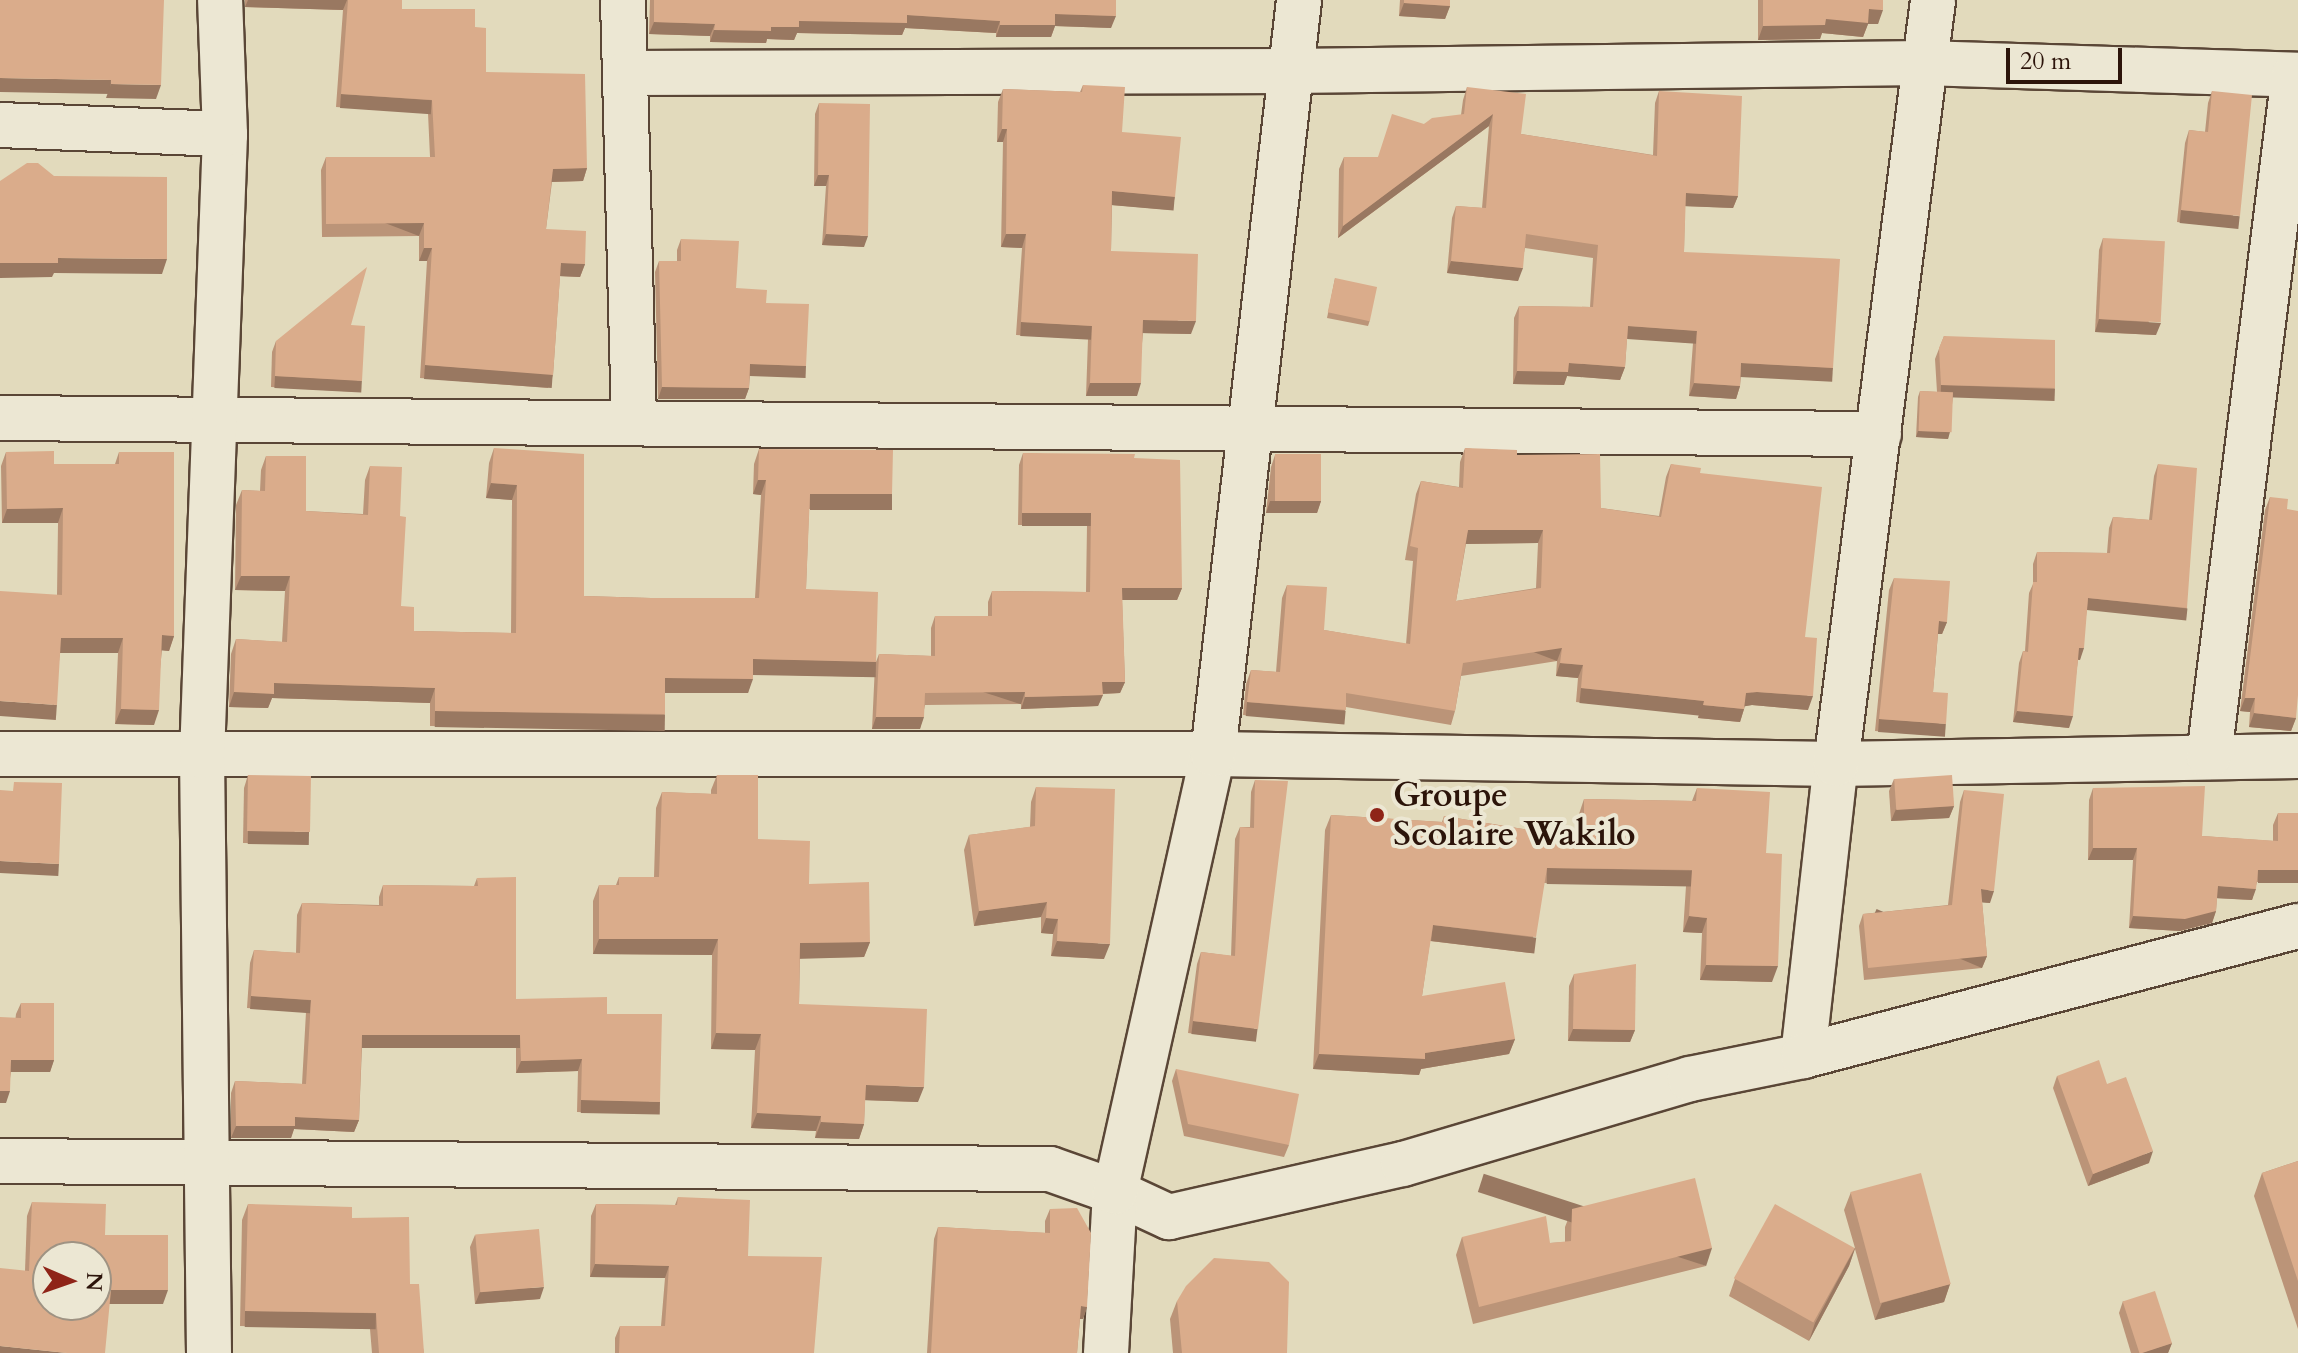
<!DOCTYPE html>
<html>
<head>
<meta charset="utf-8">
<style>
  body { margin:0 }
  #map { position:relative; width:2298px; height:1353px; overflow:hidden; background:#e2dabc; font-family:Cardo,serif }
  div>[style] { position:absolute }
  [style*='--x'] { left:calc(var(--x)*1px); top:calc(var(--y)*1px); width:calc(var(--w)*1px); rotate:calc(var(--a)*1deg) }
  .roads { filter:drop-shadow(2px 0 #5a4636) drop-shadow(-2px 0 #5a4636) drop-shadow(0 2px #5a4636) drop-shadow(0 -2px #5a4636) }
  .minor>* { height:44px; margin:-22px; padding:0 22px; transform-origin:22px; border-radius:22px; background:#ece7d3 }
  .wall>* { inset:0; background:#bb9478 }
  .shaded-wall>* { inset:0; background:#997861; transform-origin:0 0 }
  .building>* { inset:0; background:#daac8b; transform-origin:0 0 }
  .dots>* { width:22px; height:22px; translate:-50% -50%; box-sizing:border-box; border:4px solid #ece7d3; border-radius:50% }
  span { translate:-50% -50%; white-space:nowrap; text-align:center; line-height:1.15; -webkit-text-stroke:8px #ece7d3; paint-order:stroke }
  .poi-label { font-size:34px; color:#2c140a; font-weight:700 }
  .left { translate:0 -50%; text-align:left }
  .north { position:absolute; left:32px; top:1241px; width:80px; height:80px; box-sizing:border-box; background:#ece7d3; border:2px solid #9f9383; border-radius:50%; rotate:92deg; font-size:22px; font-weight:700; line-height:32px; text-align:center; color:#2c140a }
  .north::after { content:''; display:block; margin:auto; width:28px; height:36px; background:#8f2418; clip-path:polygon(50% 0,100% 100%,50% 72%,0 100%) }
  .scale { position:absolute; left:2006px; top:48px; width:116px; height:36px; box-sizing:border-box; border:4px solid #2c140a; border-top:0; padding-left:10px; font-size:24px; line-height:28px; white-space:nowrap; color:#2c140a; -webkit-text-stroke:6px #ece7d3; paint-order:stroke }
</style>
</head>
<body>
<div id="map">
  <div class="roads">
    <div class="minor">
      <div style="--x:623;--y:0;--w:423;--a:88.5"></div>
      <div style="--x:627;--y:73;--w:664;--a:-0.17"></div>
      <div style="--x:1291;--y:71;--w:632;--a:-0.73"></div>
      <div style="--x:1923;--y:63;--w:375;--a:1.8"></div>
      <div style="--x:0;--y:125;--w:225;--a:2.3"></div>
      <div style="--x:0;--y:418;--w:1879;--a:0.49"></div>
      <div style="--x:0;--y:754;--w:1213;--a:0"></div>
      <div style="--x:1213;--y:754;--w:623;--a:0.92"></div>
      <div style="--x:1836;--y:764;--w:462;--a:-1"></div>
      <div style="--x:2209;--y:756;--w:686;--a:-82.89"></div>
      <div style="--x:1803;--y:1056;--w:294;--a:-83.6"></div>
      <div style="--x:1836;--y:764;--w:770;--a:-82.76"></div>
      <div style="--x:0;--y:1161;--w:1050;--a:0.44"></div>
      <div style="--x:1050;--y:1169;--w:69;--a:19.5"></div>
      <div style="--x:1115;--y:1192;--w:60;--a:24.8"></div>
      <div style="--x:1169;--y:1217;--w:240;--a:-12.8"></div>
      <div style="--x:1403;--y:1164;--w:299;--a:-16.5"></div>
      <div style="--x:1690;--y:1079;--w:115;--a:-11.5"></div>
      <div style="--x:1803;--y:1056;--w:512;--a:-14.72"></div>
      <div style="--x:209;--y:1353;--w:597;--a:-90.67"></div>
      <div style="--x:202;--y:756;--w:622;--a:-87.88"></div>
      <div style="--x:225;--y:134;--w:134;--a:-92.1"></div>
      <div style="--x:1106;--y:1353;--w:161;--a:-86.8"></div>
      <div style="--x:1115;--y:1192;--w:449;--a:-77.4"></div>
      <div style="--x:1213;--y:754;--w:759;--a:-83.49"></div>
    </div>
  </div>
  <div class="wall">
    <div style="clip-path:polygon(245px 0,402px 0,402px 9px,475px 27px,486px 72px,587px 168px,583px 181px,552px 182px,546px 229px,585px 264px,580px 277px,560px 276px,553px 375px,548px 388px,420px 378px,427px 261px,419px 261px,419px 236px,322px 237px,321px 170px,326px 157px,430px 157px,428px 113px,336px 107px,343px 10px,245px 7px)"></div>
    <div style="clip-path:polygon(650px 0,1116px 0,1111px 28px,1055px 26px,1051px 37px,996px 37px,996px 33px,905px 28px,902px 35px,797px 33px,794px 40px,767px 39px,766px 43px,710px 42px,710px 36px,649px 34px)"></div>
    <div style="clip-path:polygon(1400px 0,1450px 0,1450px 6px,1445px 19px,1399px 16px)"></div>
    <div style="clip-path:polygon(1758px 0,1883px 0,1878px 24px,1868px 24px,1863px 37px,1822px 33px,1820px 39px,1758px 40px)"></div>
    <div style="clip-path:polygon(1083px 85px,1175px 197px,1171px 210px,1112px 205px,1111px 251px,1191px 334px,1143px 333px,1137px 396px,1086px 396px,1088px 339px,1016px 335px,1022px 248px,1001px 247px,1003px 142px,997px 142px,998px 102px,1003px 89px,1080px 92px)"></div>
    <div style="clip-path:polygon(1467px 87px,1521px 134px,1653px 155px,1655px 103px,1659px 91px,1738px 196px,1733px 208px,1685px 206px,1684px 252px,1833px 368px,1828px 381px,1741px 376px,1740px 386px,1736px 399px,1689px 396px,1693px 343px,1627px 338px,1625px 367px,1620px 380px,1567px 376px,1564px 385px,1513px 384px,1514px 318px,1519px 306px,1590px 307px,1593px 258px,1525px 248px,1518px 281px,1447px 273px,1452px 218px,1456px 206px,1482px 208px,1489px 126px,1338px 238px,1339px 169px,1344px 157px,1378px 157px,1424px 124px,1461px 115px,1463px 100px)"></div>
    <div style="clip-path:polygon(2212px 91px,2235px 228px,2177px 222px,2185px 143px,2189px 130px,2205px 132px,2208px 103px)"></div>
    <div style="clip-path:polygon(819px 103px,864px 247px,822px 245px,826px 186px,814px 186px,815px 114px)"></div>
    <div style="clip-path:polygon(2103px 238px,2156px 335px,2095px 332px,2099px 250px)"></div>
    <div style="clip-path:polygon(681px 239px,736px 288px,766px 303px,806px 366px,802px 377px,750px 375px,749px 388px,745px 399px,658px 399px,655px 272px,659px 261px,677px 261px,677px 250px)"></div>
    <div style="clip-path:polygon(1335px 278px,1370px 320px,1368px 326px,1327px 318px)"></div>
    <div style="clip-path:polygon(351px 325px,358px 392px,271px 387px,272px 352px,276px 341px)"></div>
    <div style="clip-path:polygon(1944px 336px,2055px 388px,2051px 399px,1953px 396px,1948px 439px,1916px 437px,1918px 397px,1920px 391px,1937px 392px,1935px 359px)"></div>
    <div style="clip-path:polygon(494px 448px,584px 596px,651px 598px,755px 598px,761px 495px,753px 494px,754px 464px,759px 449px,886px 509px,809px 509px,806px 589px,876px 662px,879px 654px,931px 656px,931px 628px,935px 616px,988px 616px,988px 602px,992px 591px,1086px 592px,1087px 525px,1018px 525px,1019px 465px,1023px 453px,1134px 458px,1182px 588px,1177px 600px,1122px 600px,1125px 682px,1120px 693px,1103px 694px,1098px 706px,1021px 709px,1021px 704px,925px 705px,920px 729px,872px 729px,875px 665px,871px 677px,753px 674px,748px 693px,665px 693px,665px 714px,660px 729px,430px 726px,430px 703px,272px 698px,268px 708px,229px 707px,231px 654px,236px 639px,282px 642px,285px 591px,235px 590px,236px 505px,242px 490px,260px 491px,261px 470px,266px 456px,306px 511px,363px 514px,365px 480px,370px 466px,400px 516px,401px 606px,414px 631px,511px 633px,512px 500px,486px 498px,489px 463px)"></div>
    <div style="clip-path:polygon(evenodd,1465px 448px,1517px 455px,1601px 508px,1659px 516px,1666px 477px,1671px 464px,1700px 473px,1805px 637px,1808px 710px,1752px 705px,1745px 706px,1740px 722px,1698px 718px,1699px 714px,1576px 702px,1578px 678px,1556px 676px,1557px 661px,1461px 676px,1455px 711px,1451px 725px,1346px 707px,1341px 723px,1243px 715px,1246px 684px,1251px 670px,1276px 672px,1282px 598px,1287px 585px,1324px 630px,1406px 644px,1413px 561px,1405px 560px,1416px 494px,1421px 481px,1459px 487px,1460px 462px,1465px 448px,1538px 543px,1536px 588px,1456px 601px,1466px 544px,1538px 543px)"></div>
    <div style="clip-path:polygon(6px 452px,54px 464px,115px 464px,119px 452px,174px 636px,169px 651px,162px 650px,154px 725px,115px 724px,118px 653px,60px 653px,52px 720px,57px 595px,58px 523px,2px 523px,1px 466px)"></div>
    <div style="clip-path:polygon(1275px 455px,1321px 501px,1317px 513px,1266px 513px,1271px 467px)"></div>
    <div style="clip-path:polygon(2158px 464px,2187px 608px,2183px 619px,2087px 609px,2080px 660px,2078px 660px,2069px 728px,2013px 722px,2019px 663px,2023px 651px,2025px 651px,2029px 593px,2033px 584px,2033px 564px,2037px 552px,2107px 553px,2109px 528px,2113px 517px,2149px 520px,2154px 476px)"></div>
    <div style="clip-path:polygon(2270px 497px,2287px 509px,2296px 718px,2291px 731px,2249px 727px,2250px 712px,2240px 711px,2265px 510px)"></div>
    <div style="clip-path:polygon(1894px 578px,1947px 622px,1942px 634px,1938px 634px,1933px 692px,1941px 736px,1875px 731px,1889px 590px)"></div>
    <div style="clip-path:polygon(248px 775px,305px 844px,243px 843px,244px 788px)"></div>
    <div style="clip-path:polygon(717px 775px,758px 839px,809px 884px,870px 942px,864px 957px,800px 958px,799px 1004px,918px 1102px,865px 1100px,864px 1124px,859px 1139px,815px 1138px,816px 1131px,751px 1128px,755px 1050px,711px 1049px,712px 955px,593px 954px,593px 901px,599px 885px,616px 885px,619px 877px,654px 877px,656px 808px,662px 792px,711px 794px,711px 790px)"></div>
    <div style="clip-path:polygon(1894px 779px,1954px 806px,1949px 818px,1891px 821px,1889px 791px)"></div>
    <div style="clip-path:polygon(1255px 780px,1254px 1041px,1188px 1033px,1197px 964px,1201px 952px,1231px 956px,1235px 839px,1240px 827px,1250px 827px,1251px 792px)"></div>
    <div style="clip-path:polygon(1036px 787px,1104px 959px,1051px 956px,1053px 934px,1041px 933px,1041px 917px,974px 926px,964px 850px,969px 835px,1030px 827px,1031px 802px)"></div>
    <div style="clip-path:polygon(1697px 788px,1766px 853px,1772px 982px,1700px 980px,1702px 933px,1683px 932px,1686px 886px,1544px 883px,1530px 953px,1430px 941px,1422px 996px,1515px 1039px,1509px 1054px,1421px 1069px,1419px 1075px,1313px 1069px,1325px 830px,1331px 815px,1442px 822px,1444px 816px,1578px 838px,1579px 814px,1584px 799px,1692px 801px)"></div>
    <div style="clip-path:polygon(2093px 788px,2202px 836px,2273px 841px,2273px 825px,2278px 813px,2298px 813px,2298px 882px,2257px 882px,2252px 900px,2217px 898px,2216px 911px,2212px 923px,2180px 931px,2129px 928px,2133px 860px,2088px 860px,2089px 800px)"></div>
    <div style="clip-path:polygon(1964px 790px,1990px 903px,1982px 902px,1987px 956px,1982px 968px,1864px 980px,1859px 926px,1863px 914px,1948px 905px,1960px 802px)"></div>
    <div style="clip-path:polygon(477px 878px,516px 999px,607px 1014px,655px 1114px,577px 1112px,578px 1071px,516px 1073px,516px 1047px,362px 1047px,359px 1120px,354px 1132px,294px 1129px,291px 1138px,231px 1138px,231px 1093px,235px 1081px,302px 1084px,306px 1012px,247px 1008px,250px 963px,254px 950px,296px 953px,297px 915px,302px 903px,379px 905px,379px 897px,383px 885px,474px 886px)"></div>
    <div style="clip-path:polygon(1574px 974px,1635px 1030px,1630px 1042px,1568px 1041px,1569px 986px)"></div>
    <div style="clip-path:polygon(21px 1003px,54px 1060px,50px 1072px,11px 1072px,6px 1103px,16px 1014px)"></div>
    <div style="clip-path:polygon(1176px 1069px,1289px 1145px,1284px 1157px,1184px 1136px,1172px 1081px)"></div>
    <div style="clip-path:polygon(2057px 1076px,2107px 1084px,2149px 1163px,2088px 1186px,2053px 1088px)"></div>
    <div style="clip-path:polygon(2298px 1161px,2298px 1329px,2254px 1196px,2262px 1173px)"></div>
    <div style="clip-path:polygon(1851px 1192px,1950px 1284px,1944px 1302px,1875px 1320px,1855px 1249px,1849px 1266px,1809px 1341px,1729px 1296px,1735px 1279px,1855px 1248px,1844px 1210px)"></div>
    <div style="clip-path:polygon(678px 1197px,748px 1256px,814px 1353px,615px 1353px,615px 1338px,620px 1326px,661px 1326px,665px 1278px,590px 1277px,591px 1216px,596px 1204px,675px 1205px)"></div>
    <div style="clip-path:polygon(32px 1202px,105px 1235px,163px 1304px,109px 1304px,25px 1271px,27px 1216px)"></div>
    <div style="clip-path:polygon(248px 1204px,352px 1218px,410px 1284px,424px 1353px,372px 1353px,370px 1329px,240px 1326px,242px 1220px)"></div>
    <div style="clip-path:polygon(1050px 1209px,1087px 1307px,1083px 1319px,1080px 1319px,1077px 1353px,927px 1353px,934px 1239px,938px 1227px,1045px 1233px,1045px 1221px)"></div>
    <div style="clip-path:polygon(1572px 1209px,1706px 1266px,1473px 1324px,1456px 1255px,1462px 1237px,1550px 1243px,1565px 1242px,1565px 1227px)"></div>
    <div style="clip-path:polygon(475px 1235px,540px 1299px,475px 1304px,470px 1247px)"></div>
    <div style="clip-path:polygon(1177px 1301px,1287px 1353px,1173px 1353px,1170px 1319px)"></div>
    <div style="clip-path:polygon(2123px 1301px,2172px 1343px,2168px 1353px,2131px 1353px,2119px 1313px)"></div>
  </div>
  <div class="shaded-wall">
    <div style="clip-path:polygon(248px 0,347px 0,343px 10px,245px 7px)"></div>
    <div style="clip-path:polygon(1404px 3px,1450px 6px,1445px 19px,1399px 16px)"></div>
    <div style="clip-path:polygon(1869px 9px,1883px 10px,1878px 24px,1868px 24px,1863px 37px,1822px 33px,1820px 39px,1758px 40px,1763px 26px,1826px 19px)"></div>
    <div style="clip-path:polygon(1055px 14px,1116px 16px,1111px 28px,1055px 26px,1051px 37px,996px 37px,1000px 25px)"></div>
    <div style="clip-path:polygon(907px 15px,1000px 21px,996px 33px,905px 28px,902px 35px,797px 33px,794px 40px,767px 39px,766px 43px,710px 42px,714px 30px,771px 27px,799px 21px)"></div>
    <div style="clip-path:polygon(654px 22px,715px 24px,710px 36px,649px 34px)"></div>
    <div style="left:0;top:78px;width:111px;height:14px;rotate:1deg"></div>
    <div style="clip-path:polygon(111px 84px,161px 85px,156px 99px,106px 98px)"></div>
    <div style="left:341px;top:94px;width:91px;height:14px;rotate:4deg"></div>
    <div style="clip-path:polygon(1493px 114px,1489px 126px,1338px 238px,1343px 226px)"></div>
    <div style="clip-path:polygon(1002px 129px,1007px 129px,1003px 142px,997px 142px)"></div>
    <div style="clip-path:polygon(587px 168px,583px 181px,549px 182px,553px 169px)"></div>
    <div style="clip-path:polygon(818px 175px,829px 175px,826px 186px,814px 186px)"></div>
    <div style="left:1112px;top:191px;width:63px;height:14px;rotate:5deg"></div>
    <div style="clip-path:polygon(1686px 193px,1738px 196px,1733px 208px,1681px 206px)"></div>
    <div style="left:2181px;top:210px;width:59px;height:13px;rotate:6deg"></div>
    <div style="left:424px;top:223px;width:14px;height:98px;rotate:111deg"></div>
    <div style="clip-path:polygon(826px 234px,868px 236px,864px 247px,822px 245px)"></div>
    <div style="clip-path:polygon(1006px 234px,1026px 234px,1022px 248px,1001px 247px)"></div>
    <div style="clip-path:polygon(424px 248px,432px 248px,427px 261px,419px 261px)"></div>
    <div style="clip-path:polygon(58px 258px,167px 259px,162px 274px,54px 273px,52px 277px,0 278px,0 263px)"></div>
    <div style="clip-path:polygon(1451px 261px,1523px 268px,1518px 281px,1447px 273px)"></div>
    <div style="clip-path:polygon(561px 263px,585px 264px,580px 277px,557px 276px)"></div>
    <div style="clip-path:polygon(2099px 319px,2161px 323px,2156px 335px,2095px 332px)"></div>
    <div style="clip-path:polygon(1143px 320px,1196px 321px,1191px 334px,1138px 333px)"></div>
    <div style="left:1021px;top:322px;width:71px;height:14px;rotate:3deg"></div>
    <div style="left:1628px;top:326px;width:69px;height:13px;rotate:4deg"></div>
    <div style="clip-path:polygon(1569px 363px,1625px 367px,1620px 380px,1567px 376px,1564px 385px,1513px 384px,1517px 371px)"></div>
    <div style="left:1741px;top:363px;width:92px;height:14px;rotate:3deg"></div>
    <div style="left:750px;top:364px;width:56px;height:12px;rotate:2deg"></div>
    <div style="left:425px;top:365px;width:128px;height:14px;rotate:4deg"></div>
    <div style="left:275px;top:376px;width:87px;height:12px;rotate:3deg"></div>
    <div style="clip-path:polygon(1090px 383px,1141px 383px,1137px 396px,1086px 396px)"></div>
    <div style="clip-path:polygon(1694px 383px,1740px 386px,1736px 399px,1689px 396px)"></div>
    <div style="left:1941px;top:385px;width:114px;height:12px;rotate:2deg"></div>
    <div style="clip-path:polygon(662px 387px,749px 388px,745px 399px,658px 399px)"></div>
    <div style="clip-path:polygon(1918px 431px,1950px 432px,1948px 439px,1916px 437px)"></div>
    <div style="clip-path:polygon(758px 480px,766px 480px,761px 495px,753px 494px)"></div>
    <div style="clip-path:polygon(491px 483px,517px 485px,512px 500px,486px 498px)"></div>
    <div style="left:810px;top:494px;width:82px;height:16px"></div>
    <div style="clip-path:polygon(1270px 501px,1321px 501px,1317px 513px,1266px 513px)"></div>
    <div style="clip-path:polygon(63px 508px,58px 523px,2px 523px,7px 509px)"></div>
    <div style="left:1022px;top:513px;width:69px;height:13px"></div>
    <div style="clip-path:polygon(1468px 530px,1543px 530px,1538px 543px,1464px 544px)"></div>
    <div style="clip-path:polygon(241px 576px,290px 576px,285px 591px,235px 590px)"></div>
    <div style="clip-path:polygon(1122px 588px,1182px 588px,1177px 600px,1118px 600px)"></div>
    <div style="left:2088px;top:598px;width:100px;height:12px;rotate:6deg"></div>
    <div style="clip-path:polygon(1939px 621px,1947px 622px,1942px 634px,1934px 634px)"></div>
    <div style="clip-path:polygon(162px 635px,174px 636px,169px 651px,157px 650px)"></div>
    <div style="clip-path:polygon(61px 638px,123px 638px,118px 653px,56px 653px)"></div>
    <div style="left:1562px;top:648px;width:14px;height:100px;rotate:111deg"></div>
    <div style="clip-path:polygon(2079px 648px,2084px 648px,2080px 660px,2075px 659px)"></div>
    <div style="left:753px;top:659px;width:123px;height:16px;rotate:1deg"></div>
    <div style="clip-path:polygon(1560px 663px,1583px 665px,1578px 678px,1556px 676px)"></div>
    <div style="clip-path:polygon(665px 678px,753px 679px,748px 693px,660px 693px)"></div>
    <div style="clip-path:polygon(1102px 682px,1125px 682px,1120px 693px,1098px 694px)"></div>
    <div style="clip-path:polygon(274px 683px,435px 688px,430px 703px,272px 698px,268px 708px,229px 707px,234px 692px)"></div>
    <div style="left:1581px;top:688px;width:124px;height:15px;rotate:6deg"></div>
    <div style="left:1025px;top:692px;width:13px;height:100px;rotate:108deg"></div>
    <div style="clip-path:polygon(1757px 692px,1813px 696px,1808px 710px,1752px 705px,1741px 707px,1746px 693px)"></div>
    <div style="clip-path:polygon(1103px 695px,1098px 706px,1021px 709px,1025px 697px)"></div>
    <div style="clip-path:polygon(2245px 698px,2255px 698px,2250px 712px,2240px 711px)"></div>
    <div style="left:0;top:701px;width:57px;height:15px;rotate:4deg"></div>
    <div style="left:1247px;top:702px;width:99px;height:14px;rotate:5deg"></div>
    <div style="clip-path:polygon(1703px 705px,1744px 709px,1740px 722px,1698px 718px)"></div>
    <div style="clip-path:polygon(121px 709px,159px 710px,154px 725px,115px 724px)"></div>
    <div style="left:435px;top:711px;width:230px;height:16px;rotate:1deg"></div>
    <div style="clip-path:polygon(2017px 711px,2073px 716px,2069px 728px,2013px 722px)"></div>
    <div style="clip-path:polygon(2254px 713px,2296px 718px,2291px 731px,2249px 727px)"></div>
    <div style="clip-path:polygon(876px 717px,924px 717px,920px 729px,872px 729px)"></div>
    <div style="left:1879px;top:719px;width:67px;height:13px;rotate:4deg"></div>
    <div style="clip-path:polygon(1954px 806px,1949px 818px,1891px 821px,1896px 809px)"></div>
    <div style="left:248px;top:831px;width:61px;height:13px;rotate:1deg"></div>
    <div style="clip-path:polygon(2093px 848px,2137px 848px,2133px 860px,2088px 860px)"></div>
    <div style="left:0;top:861px;width:59px;height:12px;rotate:3deg"></div>
    <div style="left:1547px;top:868px;width:145px;height:16px;rotate:1deg"></div>
    <div style="left:2258px;top:870px;width:40px;height:13px"></div>
    <div style="clip-path:polygon(2218px 886px,2256px 889px,2252px 900px,2213px 898px)"></div>
    <div style="clip-path:polygon(1981px 889px,1994px 891px,1990px 903px,1976px 902px)"></div>
    <div style="clip-path:polygon(1047px 902px,1041px 917px,974px 926px,979px 911px)"></div>
    <div style="clip-path:polygon(2216px 911px,2212px 923px,2180px 931px,2129px 928px,2133px 916px)"></div>
    <div style="clip-path:polygon(1689px 916px,1707px 918px,1702px 933px,1683px 932px)"></div>
    <div style="clip-path:polygon(1046px 918px,1058px 919px,1053px 934px,1041px 933px)"></div>
    <div style="left:1433px;top:925px;width:104px;height:16px;rotate:7deg"></div>
    <div style="clip-path:polygon(599px 939px,718px 939px,712px 955px,593px 954px)"></div>
    <div style="clip-path:polygon(1057px 941px,1110px 944px,1104px 959px,1051px 956px)"></div>
    <div style="clip-path:polygon(870px 942px,864px 957px,795px 959px,800px 943px)"></div>
    <div style="left:1987px;top:956px;width:13px;height:120px;rotate:113deg"></div>
    <div style="clip-path:polygon(1706px 965px,1778px 966px,1772px 982px,1700px 980px)"></div>
    <div style="left:251px;top:996px;width:60px;height:13px;rotate:4deg"></div>
    <div style="left:1193px;top:1021px;width:65px;height:13px;rotate:7deg"></div>
    <div style="clip-path:polygon(1573px 1029px,1635px 1030px,1630px 1042px,1568px 1041px)"></div>
    <div style="clip-path:polygon(716px 1033px,761px 1034px,755px 1050px,711px 1049px)"></div>
    <div style="left:362px;top:1035px;width:158px;height:13px"></div>
    <div style="clip-path:polygon(1515px 1039px,1509px 1054px,1421px 1069px,1419px 1075px,1313px 1069px,1319px 1054px,1425px 1053px)"></div>
    <div style="clip-path:polygon(582px 1059px,578px 1071px,516px 1073px,521px 1061px)"></div>
    <div style="clip-path:polygon(11px 1060px,54px 1060px,50px 1072px,7px 1072px)"></div>
    <div style="clip-path:polygon(866px 1085px,924px 1087px,918px 1102px,860px 1100px)"></div>
    <div style="clip-path:polygon(0 1091px,10px 1091px,6px 1103px,0 1103px)"></div>
    <div style="left:581px;top:1100px;width:79px;height:13px;rotate:1deg"></div>
    <div style="clip-path:polygon(757px 1113px,821px 1116px,816px 1131px,751px 1128px)"></div>
    <div style="clip-path:polygon(295px 1117px,359px 1120px,354px 1132px,294px 1129px,291px 1138px,231px 1138px,236px 1126px)"></div>
    <div style="clip-path:polygon(821px 1122px,864px 1124px,859px 1139px,815px 1138px)"></div>
    <div style="clip-path:polygon(2153px 1151px,2149px 1163px,2088px 1186px,2093px 1174px)"></div>
    <div style="left:1712px;top:1248px;width:19px;height:240px;rotate:108deg"></div>
    <div style="clip-path:polygon(1855px 1248px,1849px 1266px,1809px 1341px,1815px 1323px)"></div>
    <div style="clip-path:polygon(595px 1264px,669px 1266px,665px 1278px,590px 1277px)"></div>
    <div style="clip-path:polygon(1950px 1284px,1944px 1302px,1875px 1320px,1882px 1303px)"></div>
    <div style="clip-path:polygon(544px 1287px,540px 1299px,475px 1304px,480px 1292px)"></div>
    <div style="clip-path:polygon(111px 1290px,168px 1290px,163px 1304px,105px 1304px)"></div>
    <div style="clip-path:polygon(1081px 1306px,1087px 1307px,1083px 1319px,1077px 1319px)"></div>
    <div style="left:245px;top:1311px;width:131px;height:16px;rotate:1deg"></div>
    <div style="clip-path:polygon(2172px 1343px,2168px 1353px,2141px 1353px)"></div>
    <div style="clip-path:polygon(0 1346px,67px 1353px,0 1353px)"></div>
  </div>
  <div class="building">
    <div style="clip-path:polygon(0 0,164px 0,161px 85px,111px 84px,111px 80px,0 78px)"></div>
    <div style="clip-path:polygon(348px 0,402px 0,402px 9px,475px 9px,475px 27px,486px 28px,486px 72px,585px 74px,587px 168px,553px 169px,546px 229px,586px 231px,585px 264px,561px 263px,553px 375px,425px 365px,432px 248px,424px 248px,424px 223px,326px 224px,326px 157px,435px 157px,432px 100px,341px 94px)"></div>
    <div style="clip-path:polygon(654px 0,1116px 0,1116px 16px,1055px 14px,1055px 25px,1000px 25px,1000px 21px,907px 15px,907px 23px,799px 21px,799px 27px,771px 27px,771px 31px,714px 30px,715px 24px,654px 22px)"></div>
    <div style="clip-path:polygon(1404px 0,1450px 0,1450px 6px,1404px 3px)"></div>
    <div style="clip-path:polygon(1763px 0,1883px 0,1883px 10px,1869px 9px,1868px 23px,1826px 19px,1825px 25px,1763px 26px)"></div>
    <div style="clip-path:polygon(1083px 85px,1125px 87px,1122px 132px,1181px 137px,1175px 197px,1112px 191px,1111px 251px,1198px 254px,1196px 321px,1143px 320px,1141px 383px,1090px 383px,1092px 326px,1021px 322px,1026px 234px,1006px 234px,1007px 129px,1002px 129px,1003px 89px,1082px 92px)"></div>
    <div style="clip-path:polygon(1467px 87px,1526px 94px,1521px 134px,1657px 156px,1659px 91px,1742px 96px,1738px 196px,1686px 193px,1684px 252px,1840px 259px,1833px 368px,1741px 363px,1740px 386px,1694px 383px,1697px 331px,1628px 326px,1625px 367px,1569px 363px,1568px 372px,1517px 371px,1519px 306px,1593px 307px,1598px 245px,1526px 234px,1523px 268px,1451px 261px,1456px 206px,1486px 208px,1493px 114px,1343px 226px,1344px 157px,1378px 157px,1392px 114px,1424px 124px,1432px 118px,1464px 114px)"></div>
    <div style="clip-path:polygon(2212px 91px,2252px 95px,2240px 216px,2181px 210px,2189px 130px,2208px 132px)"></div>
    <div style="clip-path:polygon(819px 103px,870px 104px,868px 236px,826px 234px,829px 175px,818px 175px)"></div>
    <div style="clip-path:polygon(27px 163px,38px 163px,54px 176px,167px 177px,167px 259px,58px 258px,58px 263px,0 263px,0 181px)"></div>
    <div style="left:2103px;top:238px;width:62px;height:81px;rotate:3deg"></div>
    <div style="clip-path:polygon(681px 239px,739px 241px,736px 288px,767px 290px,766px 303px,809px 304px,806px 366px,750px 364px,749px 388px,662px 387px,659px 261px,681px 261px)"></div>
    <div style="clip-path:polygon(367px 267px,351px 325px,365px 326px,362px 381px,275px 376px,276px 341px)"></div>
    <div style="left:1335px;top:278px;width:43px;height:35px;rotate:12deg"></div>
    <div style="clip-path:polygon(1944px 336px,2055px 340px,2055px 388px,1941px 385px,1939px 348px)"></div>
    <div style="left:1920px;top:391px;width:33px;height:40px;rotate:2deg"></div>
    <div style="clip-path:polygon(494px 448px,584px 454px,584px 596px,651px 598px,759px 598px,766px 480px,758px 480px,759px 449px,893px 450px,892px 494px,810px 494px,806px 589px,878px 592px,876px 662px,753px 659px,753px 679px,665px 678px,665px 714px,435px 711px,435px 688px,274px 683px,274px 694px,234px 692px,236px 639px,287px 642px,290px 576px,241px 576px,242px 490px,265px 491px,266px 456px,306px 456px,306px 511px,368px 515px,370px 466px,402px 467px,400px 516px,406px 517px,401px 606px,414px 607px,414px 631px,516px 633px,517px 485px,491px 483px)"></div>
    <div style="clip-path:polygon(evenodd,1465px 448px,1517px 450px,1517px 455px,1600px 454px,1601px 508px,1661px 517px,1671px 464px,1701px 468px,1700px 473px,1822px 487px,1805px 637px,1817px 638px,1813px 696px,1757px 692px,1746px 693px,1744px 709px,1703px 705px,1704px 701px,1581px 688px,1583px 665px,1560px 663px,1562px 648px,1463px 663px,1455px 711px,1346px 693px,1346px 710px,1247px 702px,1251px 670px,1280px 672px,1287px 585px,1327px 587px,1324px 630px,1410px 644px,1418px 548px,1410px 546px,1421px 481px,1463px 488px,1465px 448px,1468px 530px,1543px 530px,1541px 588px,1456px 601px,1468px 530px)"></div>
    <div style="clip-path:polygon(54px 451px,54px 464px,119px 464px,119px 452px,174px 452px,174px 636px,162px 635px,159px 710px,121px 709px,123px 638px,61px 638px,57px 705px,0 701px,0 591px,62px 595px,63px 508px,7px 509px,6px 452px)"></div>
    <div style="clip-path:polygon(1023px 453px,1135px 454px,1134px 458px,1180px 460px,1182px 588px,1122px 588px,1125px 682px,1102px 682px,1103px 695px,1025px 697px,1025px 692px,925px 693px,924px 717px,876px 717px,879px 654px,935px 656px,935px 616px,992px 616px,992px 591px,1090px 592px,1091px 513px,1022px 513px)"></div>
    <div style="left:1321px;top:454px;width:47px;height:46px;rotate:90deg"></div>
    <div style="clip-path:polygon(2158px 464px,2197px 468px,2187px 608px,2088px 598px,2084px 648px,2079px 648px,2073px 716px,2017px 711px,2023px 651px,2028px 652px,2033px 582px,2037px 582px,2037px 552px,2110px 553px,2113px 517px,2152px 520px)"></div>
    <div style="clip-path:polygon(2270px 497px,2288px 499px,2287px 509px,2298px 511px,2298px 695px,2296px 718px,2254px 713px,2255px 698px,2245px 698px)"></div>
    <div style="clip-path:polygon(1894px 578px,1950px 581px,1947px 622px,1939px 621px,1933px 692px,1948px 693px,1946px 724px,1879px 719px)"></div>
    <div style="left:248px;top:775px;width:63px;height:56px;rotate:1deg"></div>
    <div style="clip-path:polygon(717px 775px,758px 775px,758px 839px,810px 841px,809px 884px,869px 882px,870px 942px,800px 943px,799px 1004px,927px 1009px,924px 1087px,866px 1085px,864px 1124px,821px 1122px,821px 1116px,757px 1113px,761px 1034px,716px 1033px,718px 939px,599px 939px,599px 885px,619px 885px,619px 877px,659px 877px,662px 792px,717px 794px)"></div>
    <div style="left:1952px;top:775px;width:31px;height:58px;rotate:86deg"></div>
    <div style="clip-path:polygon(1255px 780px,1288px 781px,1258px 1029px,1193px 1021px,1201px 952px,1235px 956px,1240px 827px,1254px 828px)"></div>
    <div style="clip-path:polygon(14px 782px,62px 783px,59px 864px,0 861px,0 790px,13px 791px)"></div>
    <div style="clip-path:polygon(2205px 786px,2202px 836px,2278px 841px,2278px 813px,2298px 813px,2298px 870px,2258px 870px,2256px 889px,2218px 886px,2216px 911px,2185px 919px,2133px 916px,2137px 848px,2093px 848px,2093px 788px)"></div>
    <div style="clip-path:polygon(1036px 787px,1115px 789px,1110px 944px,1057px 941px,1058px 919px,1046px 918px,1047px 902px,979px 911px,969px 835px,1035px 826px)"></div>
    <div style="clip-path:polygon(1697px 788px,1770px 792px,1766px 853px,1782px 854px,1778px 966px,1706px 965px,1707px 918px,1689px 916px,1692px 870px,1547px 868px,1536px 937px,1433px 925px,1422px 996px,1505px 982px,1515px 1039px,1425px 1053px,1425px 1059px,1319px 1054px,1331px 815px,1443px 822px,1444px 816px,1584px 839px,1584px 799px,1696px 801px)"></div>
    <div style="clip-path:polygon(1964px 790px,2004px 794px,1994px 891px,1981px 889px,1987px 956px,1868px 968px,1863px 914px,1952px 905px)"></div>
    <div style="clip-path:polygon(516px 877px,516px 999px,607px 997px,607px 1014px,662px 1014px,660px 1102px,581px 1100px,582px 1059px,521px 1061px,520px 1035px,362px 1035px,359px 1120px,295px 1117px,295px 1126px,236px 1126px,235px 1081px,306px 1084px,311px 1000px,251px 996px,254px 950px,300px 953px,302px 903px,383px 906px,383px 885px,478px 886px,477px 878px)"></div>
    <div style="clip-path:polygon(1636px 964px,1635px 1030px,1573px 1029px,1574px 974px)"></div>
    <div style="clip-path:polygon(21px 1003px,54px 1003px,54px 1060px,11px 1060px,10px 1091px,0 1091px,0 1017px,21px 1018px)"></div>
    <div style="clip-path:polygon(2099px 1060px,2107px 1084px,2126px 1077px,2153px 1151px,2093px 1174px,2057px 1076px)"></div>
    <div style="clip-path:polygon(1176px 1069px,1299px 1094px,1289px 1145px,1188px 1124px)"></div>
    <div style="clip-path:polygon(2298px 1161px,2298px 1281px,2262px 1173px)"></div>
    <div style="left:1921px;top:1173px;width:115px;height:73px;rotate:75deg"></div>
    <div style="clip-path:polygon(1695px 1178px,1712px 1248px,1479px 1307px,1462px 1237px,1546px 1216px,1550px 1243px,1571px 1241px,1572px 1209px)"></div>
    <div style="clip-path:polygon(678px 1197px,750px 1200px,748px 1256px,822px 1257px,814px 1353px,619px 1353px,620px 1326px,665px 1326px,669px 1266px,595px 1264px,596px 1204px,677px 1205px)"></div>
    <div style="clip-path:polygon(evenodd,32px 1202px,106px 1204px,105px 1235px,168px 1235px,168px 1290px,111px 1290px,105px 1353px,67px 1353px,0 1346px,0 1268px,29px 1271px,32px 1202px,48px 1257px,96px 1257px,96px 1305px,48px 1305px,48px 1257px)"></div>
    <div style="clip-path:polygon(248px 1204px,352px 1207px,352px 1218px,409px 1217px,410px 1284px,419px 1284px,424px 1353px,379px 1353px,376px 1313px,245px 1311px)"></div>
    <div style="left:1775px;top:1204px;width:91px;height:85px;rotate:29deg"></div>
    <div style="clip-path:polygon(1077px 1208px,1091px 1233px,1087px 1307px,1081px 1306px,1077px 1353px,931px 1353px,938px 1227px,1050px 1233px,1050px 1209px)"></div>
    <div style="left:539px;top:1229px;width:58px;height:64px;rotate:85deg"></div>
    <div style="clip-path:polygon(1214px 1258px,1269px 1262px,1289px 1282px,1287px 1353px,1182px 1353px,1177px 1301px,1186px 1286px)"></div>
    <div style="left:2155px;top:1291px;width:55px;height:34px;rotate:72deg"></div>
  </div>
  <div class="dots">
    <div style="left:1377px;top:815px;background:#8f2418"></div>
  </div>
  <div class="poi-label">
    <span class="left" style="left:1393px;top:815px">Groupe<br>Scolaire Wakilo</span>
  </div>
  <div class="north">N</div>
  <div class="scale">20 m</div>
</div>
</body>
</html>
